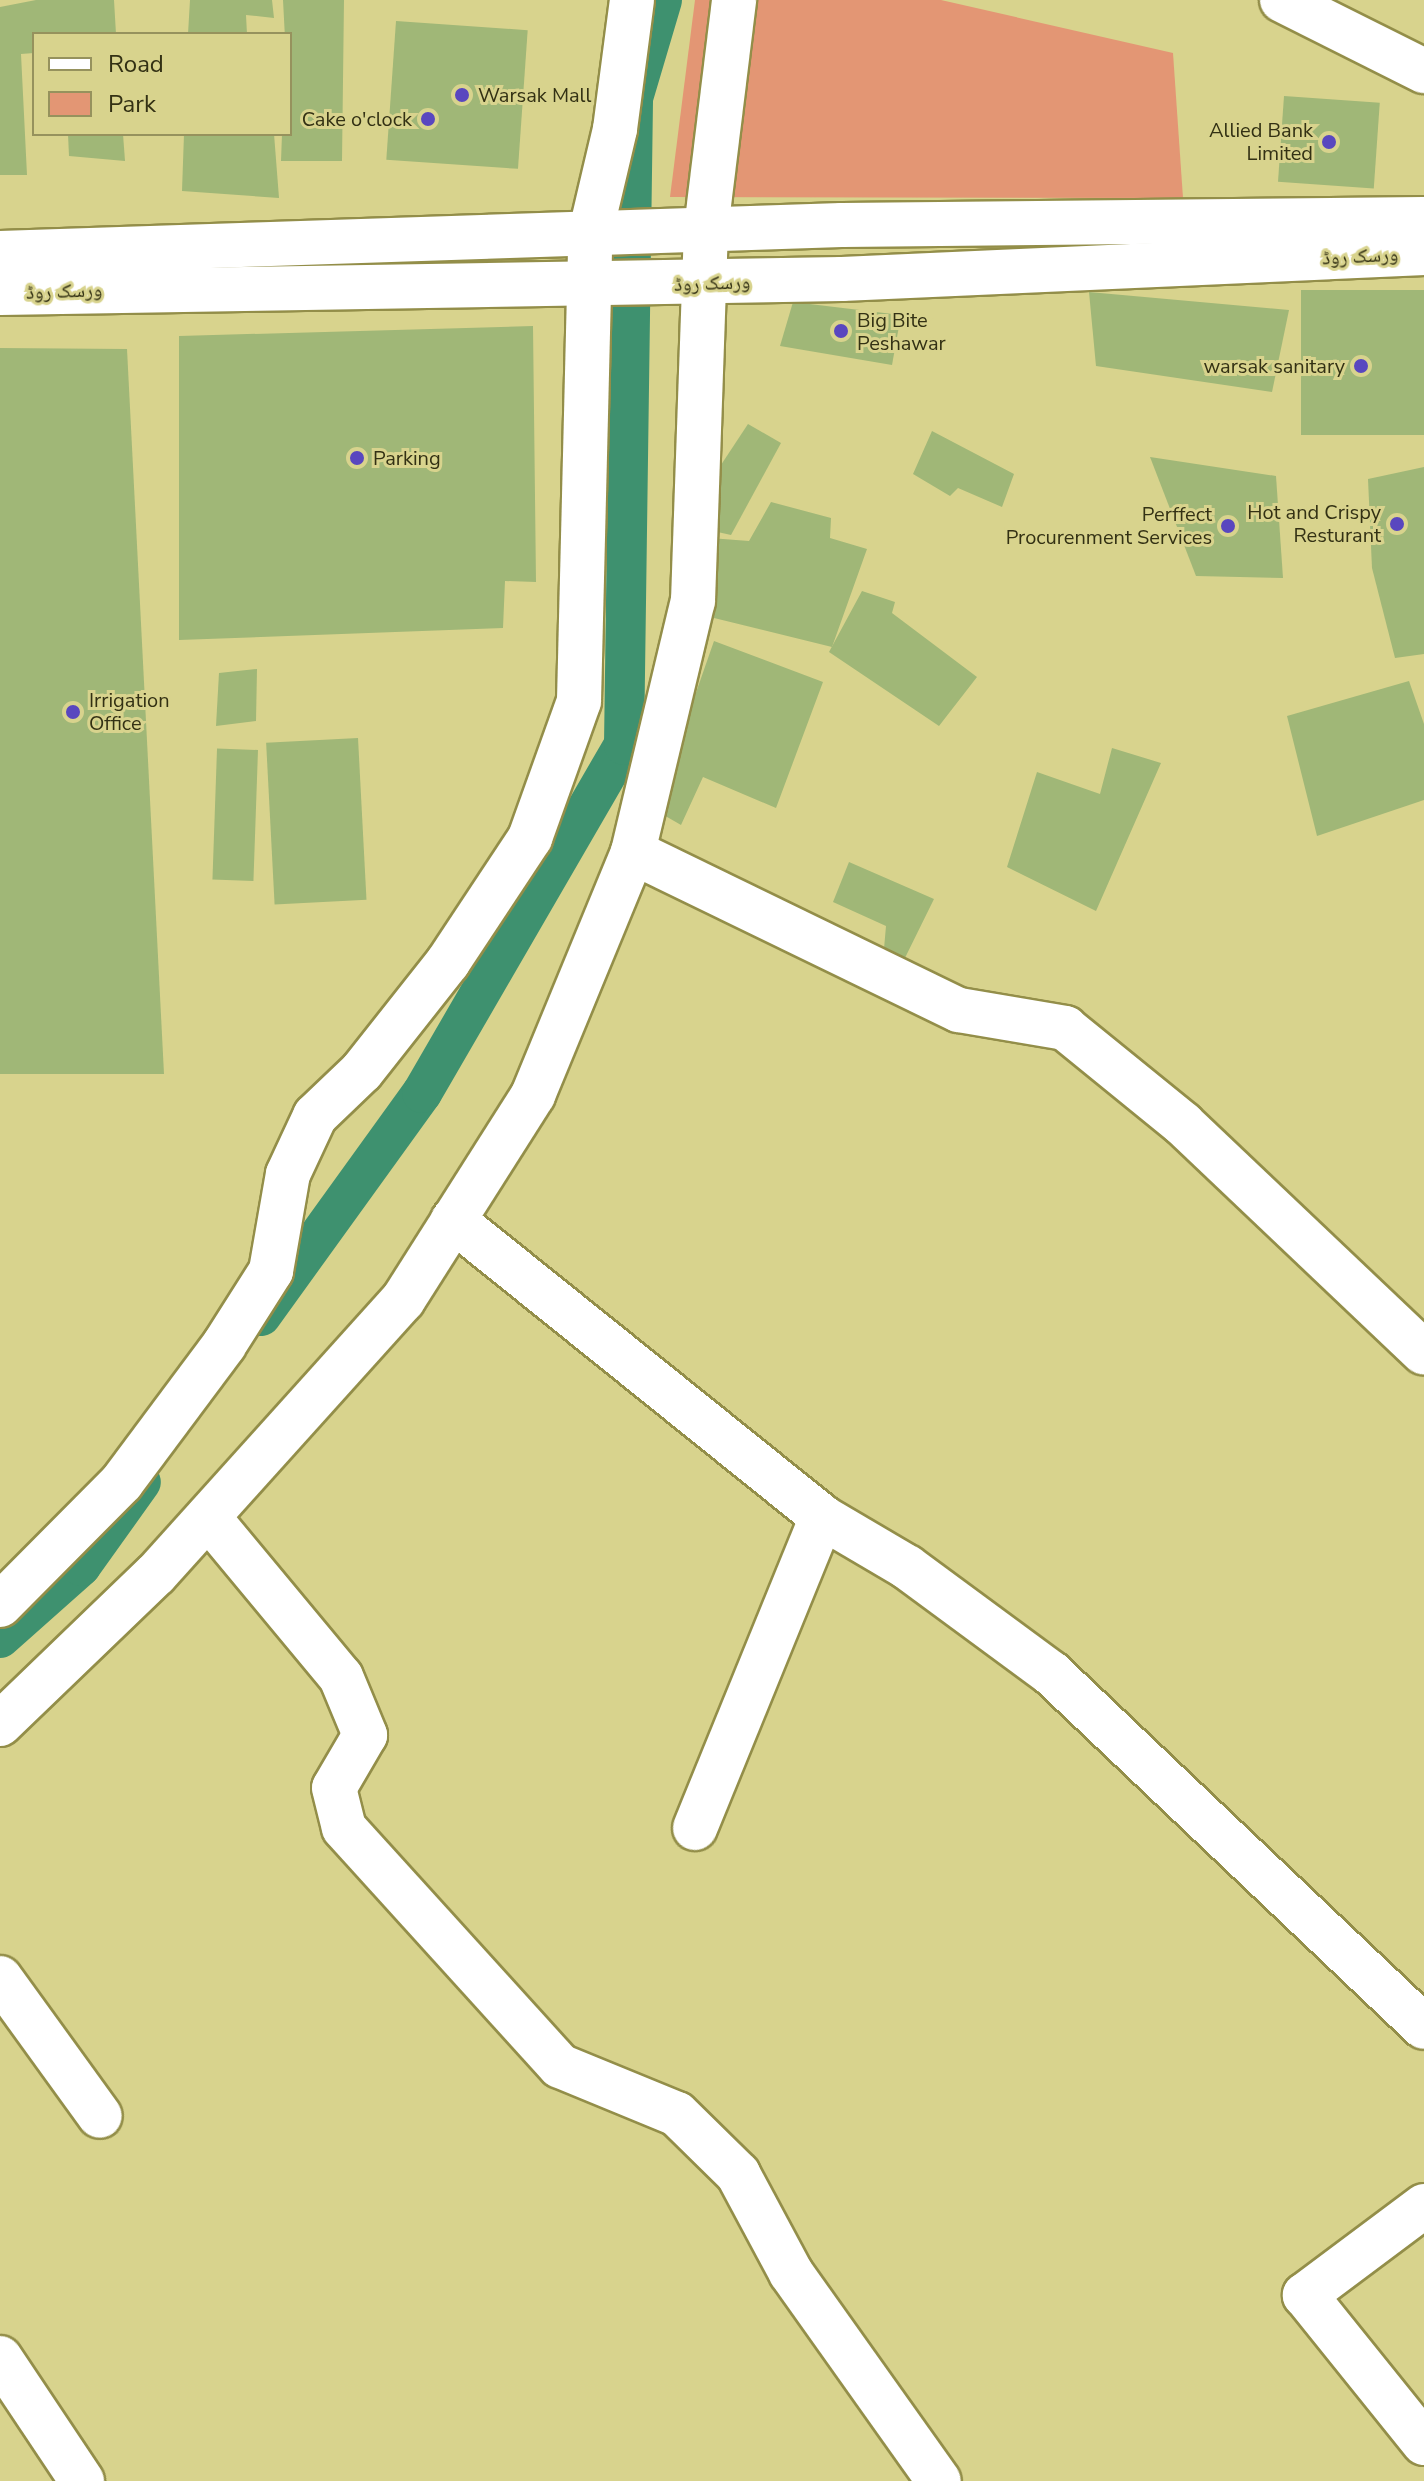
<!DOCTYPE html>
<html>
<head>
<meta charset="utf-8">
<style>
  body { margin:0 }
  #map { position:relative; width:1424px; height:2481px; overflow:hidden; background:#d8d38d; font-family:"Nunito Sans","Noto Naskh Arabic",sans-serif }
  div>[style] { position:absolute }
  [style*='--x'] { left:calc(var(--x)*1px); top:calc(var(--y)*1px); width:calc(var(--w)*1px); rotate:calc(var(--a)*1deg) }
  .green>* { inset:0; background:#e39674 }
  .canal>* { height:40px; margin:-20px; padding:0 20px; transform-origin:20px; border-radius:20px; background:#3e916f }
  .building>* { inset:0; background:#a0b777; transform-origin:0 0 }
  .roads { filter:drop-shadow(2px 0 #938e49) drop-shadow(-2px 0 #938e49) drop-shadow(0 2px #938e49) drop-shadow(0 -2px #938e49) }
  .minor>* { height:44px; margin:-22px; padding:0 22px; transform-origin:22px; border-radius:22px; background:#fff }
  .major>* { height:44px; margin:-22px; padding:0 22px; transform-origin:22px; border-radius:22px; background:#fff }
  .dots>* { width:22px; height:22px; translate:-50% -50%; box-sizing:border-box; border:4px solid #d8d38d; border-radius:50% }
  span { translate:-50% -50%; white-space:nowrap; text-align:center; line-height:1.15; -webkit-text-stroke:6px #d8d38d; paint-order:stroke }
  .poi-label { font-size:20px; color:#333114 }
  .left { translate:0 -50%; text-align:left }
  .right { translate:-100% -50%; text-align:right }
  .street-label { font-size:20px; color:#333114 }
  .legend { position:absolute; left:32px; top:32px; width:260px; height:104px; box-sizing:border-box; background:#d8d38d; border:2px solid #96925d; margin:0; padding:10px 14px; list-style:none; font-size:24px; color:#333114 }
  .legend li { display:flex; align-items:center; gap:16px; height:40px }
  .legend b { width:40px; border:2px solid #96925d }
</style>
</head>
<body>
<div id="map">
  <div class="green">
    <div style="clip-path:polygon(695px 0,941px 0,1173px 53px,1183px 198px,670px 197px)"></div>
  </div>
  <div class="canal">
    <div style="--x:261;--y:1316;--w:275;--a:-54.2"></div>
    <div style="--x:422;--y:1093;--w:402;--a:-59.9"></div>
    <div style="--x:624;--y:745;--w:647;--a:-89.2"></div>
    <div style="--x:633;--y:98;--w:102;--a:-73.5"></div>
    <div style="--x:0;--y:1638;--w:108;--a:-41.6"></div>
    <div style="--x:81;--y:1566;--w:103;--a:-54.5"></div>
  </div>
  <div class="building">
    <div style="clip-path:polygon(36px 0,114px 0,116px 34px,34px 34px,34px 53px,21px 54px,27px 175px,0 175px,0 7px)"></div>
    <div style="clip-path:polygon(190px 0,272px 0,274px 18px,246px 15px,247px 34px,188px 34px)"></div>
    <div style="clip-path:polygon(283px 0,344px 0,342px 161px,281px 161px,282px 134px,290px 134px)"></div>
    <div style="left:396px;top:21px;width:132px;height:139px;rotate:4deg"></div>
    <div style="left:1284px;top:96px;width:96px;height:86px;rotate:4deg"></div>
    <div style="clip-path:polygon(68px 134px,123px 134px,125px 161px,69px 156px)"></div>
    <div style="clip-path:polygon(184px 134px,274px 134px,279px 198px,182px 191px)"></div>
    <div style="left:1424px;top:290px;width:145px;height:123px;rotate:90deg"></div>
    <div style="clip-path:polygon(1089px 292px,1289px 310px,1272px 392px,1096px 366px)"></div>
    <div style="clip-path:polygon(793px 302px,901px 315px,892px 365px,780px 346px)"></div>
    <div style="clip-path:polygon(533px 326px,536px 582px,505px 581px,503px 628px,179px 640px,179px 336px)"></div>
    <div style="clip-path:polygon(0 348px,127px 349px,164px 1074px,0 1074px)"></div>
    <div style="clip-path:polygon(748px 424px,781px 443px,731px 535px,682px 524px)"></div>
    <div style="clip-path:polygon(932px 431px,1014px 474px,1002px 507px,958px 488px,950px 496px,913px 474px)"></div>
    <div style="clip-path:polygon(1150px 457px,1276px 476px,1283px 578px,1196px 576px)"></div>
    <div style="clip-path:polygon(1424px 467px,1424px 654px,1395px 658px,1372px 568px,1368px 479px)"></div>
    <div style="clip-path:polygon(771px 502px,831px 518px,830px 538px,867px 549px,832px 647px,710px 617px,710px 538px,749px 541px)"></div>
    <div style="clip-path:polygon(862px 591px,895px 602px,892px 613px,977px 677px,939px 726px,829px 652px)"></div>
    <div style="clip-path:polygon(714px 641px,823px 682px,776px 808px,703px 777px,681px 825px,655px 810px)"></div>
    <div style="clip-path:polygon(257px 669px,256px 721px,216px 726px,219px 673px)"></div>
    <div style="clip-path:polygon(1409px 681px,1424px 724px,1424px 800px,1317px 836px,1287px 716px)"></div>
    <div style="left:358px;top:738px;width:162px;height:92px;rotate:87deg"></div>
    <div style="clip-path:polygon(1112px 748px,1161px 763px,1096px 911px,1007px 867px,1037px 772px,1100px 794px)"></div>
    <div style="left:258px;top:750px;width:131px;height:41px;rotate:92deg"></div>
    <div style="clip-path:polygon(849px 862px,934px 899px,901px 966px,883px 960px,886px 926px,833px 902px)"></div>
  </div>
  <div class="roads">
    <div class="minor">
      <div style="--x:1282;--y:0;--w:159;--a:26.6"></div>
      <div style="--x:633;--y:852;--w:362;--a:25.9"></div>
      <div style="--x:959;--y:1010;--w:108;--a:9.6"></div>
      <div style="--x:1065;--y:1028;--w:152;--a:39.1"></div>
      <div style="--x:1183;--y:1124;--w:332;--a:43.5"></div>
      <div style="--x:453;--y:1220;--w:474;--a:38.8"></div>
      <div style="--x:822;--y:1517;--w:99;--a:30.5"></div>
      <div style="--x:907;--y:1567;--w:179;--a:36.4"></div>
      <div style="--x:1051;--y:1673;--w:514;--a:43.5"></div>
      <div style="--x:208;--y:1517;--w:208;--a:50.3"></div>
      <div style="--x:341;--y:1677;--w:63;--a:67.5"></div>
      <div style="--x:365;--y:1735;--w:61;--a:120.3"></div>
      <div style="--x:334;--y:1788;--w:41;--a:76"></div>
      <div style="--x:344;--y:1828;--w:321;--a:47.8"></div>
      <div style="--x:560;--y:2066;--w:126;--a:22.3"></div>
      <div style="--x:677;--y:2114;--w:86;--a:44.5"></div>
      <div style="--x:738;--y:2174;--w:112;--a:61.8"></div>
      <div style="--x:791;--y:2273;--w:255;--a:54.6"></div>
      <div style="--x:0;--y:1605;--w:173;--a:-45.2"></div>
      <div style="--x:122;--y:1482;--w:171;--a:-53.3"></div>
      <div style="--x:224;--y:1345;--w:88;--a:-57.6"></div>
      <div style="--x:271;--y:1271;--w:98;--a:-80.1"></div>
      <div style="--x:288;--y:1174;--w:64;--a:-65"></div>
      <div style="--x:315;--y:1116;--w:65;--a:-43.8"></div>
      <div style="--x:362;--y:1071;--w:139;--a:-51.7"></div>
      <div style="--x:448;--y:962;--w:149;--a:-56.5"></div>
      <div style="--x:530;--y:838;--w:145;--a:-70.3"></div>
      <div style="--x:579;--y:701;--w:466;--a:-88.6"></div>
      <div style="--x:0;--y:1724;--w:216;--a:-43.9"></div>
      <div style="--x:156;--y:1574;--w:369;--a:-48"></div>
      <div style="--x:403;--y:1300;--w:243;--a:-57.6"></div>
      <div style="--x:533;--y:1095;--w:263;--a:-67.6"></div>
      <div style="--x:633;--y:852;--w:258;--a:-76.6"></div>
      <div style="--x:693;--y:601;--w:372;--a:-88"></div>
      <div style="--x:695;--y:1828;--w:336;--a:-67.8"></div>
      <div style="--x:0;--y:1978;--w:170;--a:54.1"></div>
      <div style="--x:1424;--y:2206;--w:149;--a:143.2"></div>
      <div style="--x:1305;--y:2295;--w:190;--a:51.2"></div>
      <div style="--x:0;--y:2358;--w:148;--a:56.3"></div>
    </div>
    <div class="major">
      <div style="--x:706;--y:229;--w:231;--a:-83"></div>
      <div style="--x:590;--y:235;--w:109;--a:-76.7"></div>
      <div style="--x:615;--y:129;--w:130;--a:-82.5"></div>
      <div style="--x:0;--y:253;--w:842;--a:-1.9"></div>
      <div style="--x:842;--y:225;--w:582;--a:-0.59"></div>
      <div style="--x:0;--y:293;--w:842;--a:-0.95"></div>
      <div style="--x:842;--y:279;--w:583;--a:-2.56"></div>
    </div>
  </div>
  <div class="dots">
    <div style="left:462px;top:95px;background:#5947bf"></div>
    <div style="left:428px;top:119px;background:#5947bf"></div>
    <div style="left:1329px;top:142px;background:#5947bf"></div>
    <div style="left:841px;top:331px;background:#5947bf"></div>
    <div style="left:1361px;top:366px;background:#5947bf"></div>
    <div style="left:357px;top:458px;background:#5947bf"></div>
    <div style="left:1397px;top:524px;background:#5947bf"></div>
    <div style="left:1228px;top:526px;background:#5947bf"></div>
    <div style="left:73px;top:712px;background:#5947bf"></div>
  </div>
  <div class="poi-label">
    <span class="left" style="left:478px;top:95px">Warsak Mall</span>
    <span class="right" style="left:412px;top:119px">Cake o'clock</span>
    <span class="right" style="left:1313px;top:142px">Allied Bank<br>Limited</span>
    <span class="left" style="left:857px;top:332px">Big Bite<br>Peshawar</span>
    <span class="right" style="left:1345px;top:366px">warsak sanitary</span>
    <span class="left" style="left:373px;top:458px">Parking</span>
    <span class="right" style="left:1381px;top:524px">Hot and Crispy<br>Resturant</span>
    <span class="right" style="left:1212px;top:526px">Perffect<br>Procurenment Services</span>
    <span class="left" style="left:89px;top:712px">Irrigation<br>Office</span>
  </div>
  <div class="street-label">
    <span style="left:1360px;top:256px;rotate:-3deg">ورسک روڈ</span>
    <span style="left:712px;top:283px;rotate:-2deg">ورسک روڈ</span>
    <span style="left:64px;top:291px;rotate:-2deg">ورسک روڈ</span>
  </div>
  <ul class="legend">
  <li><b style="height:10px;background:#fff"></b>Road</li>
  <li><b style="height:22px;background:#e39674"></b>Park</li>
  </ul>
</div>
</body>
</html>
